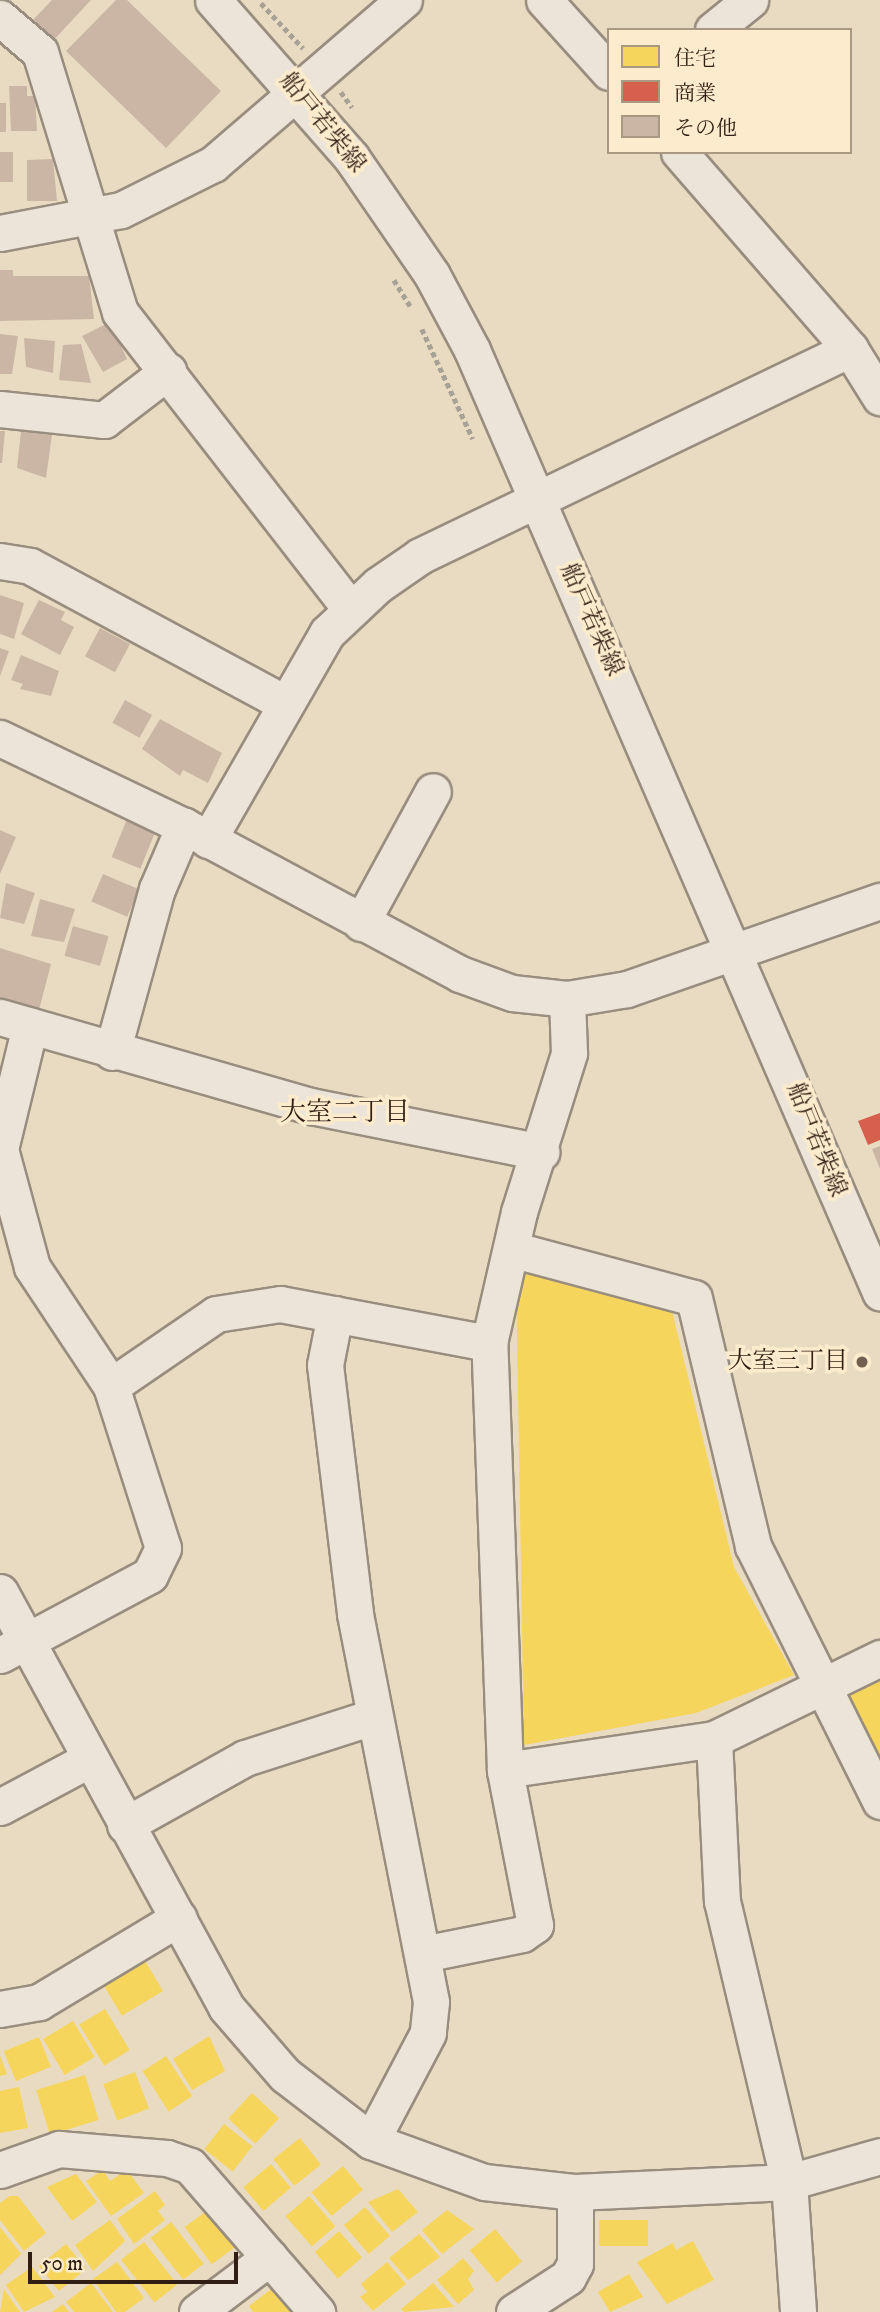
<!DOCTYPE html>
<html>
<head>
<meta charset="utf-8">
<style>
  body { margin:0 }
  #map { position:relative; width:880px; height:2312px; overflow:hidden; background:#e9dbc1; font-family:"IM FELL DW Pica","Noto Serif JP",serif }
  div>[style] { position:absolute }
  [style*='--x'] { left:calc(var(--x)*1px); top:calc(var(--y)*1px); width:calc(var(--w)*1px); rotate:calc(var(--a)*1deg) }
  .homes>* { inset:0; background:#f6d55c; transform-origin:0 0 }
  .shops>* { inset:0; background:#d6604d }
  .building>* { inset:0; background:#cbb6a6; transform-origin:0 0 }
  .path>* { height:4.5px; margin-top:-2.25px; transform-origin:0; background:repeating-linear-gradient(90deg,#a8a196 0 5px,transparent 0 8.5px) }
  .roads { filter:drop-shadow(2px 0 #988d7e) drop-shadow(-2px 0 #988d7e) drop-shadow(0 2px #988d7e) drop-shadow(0 -2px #988d7e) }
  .minor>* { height:35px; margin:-17.5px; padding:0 17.5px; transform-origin:17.5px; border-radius:17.5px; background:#ece4d8 }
  .dots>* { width:19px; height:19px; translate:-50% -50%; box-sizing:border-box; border:4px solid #fcebcc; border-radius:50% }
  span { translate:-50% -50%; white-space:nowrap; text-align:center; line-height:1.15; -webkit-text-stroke:7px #fcebcc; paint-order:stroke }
  .street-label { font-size:24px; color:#301d13 }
  .poi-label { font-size:24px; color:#301d13 }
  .right { translate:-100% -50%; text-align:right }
  .neighbourhood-label { font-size:26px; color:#301d13 }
  .legend { position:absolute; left:607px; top:28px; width:245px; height:126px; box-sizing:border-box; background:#fcebcc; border:2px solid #aa9982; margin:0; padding:9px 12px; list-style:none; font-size:21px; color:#301d13 }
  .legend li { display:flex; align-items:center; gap:14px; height:35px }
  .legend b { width:35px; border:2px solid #aa9982 }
  .scale { position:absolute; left:28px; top:2252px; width:210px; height:32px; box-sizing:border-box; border:4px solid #301d13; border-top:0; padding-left:9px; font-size:21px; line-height:24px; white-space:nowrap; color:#301d13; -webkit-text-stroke:5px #fcebcc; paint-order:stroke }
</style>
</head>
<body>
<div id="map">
  <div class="homes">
    <div style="clip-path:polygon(530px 1274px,672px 1311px,734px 1567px,794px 1675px,696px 1713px,524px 1745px,516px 1277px)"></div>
    <div style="clip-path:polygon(880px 1667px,880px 1767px,838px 1688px)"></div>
    <div style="left:145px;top:1961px;width:35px;height:48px;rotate:59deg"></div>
    <div style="left:105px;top:2009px;width:48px;height:30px;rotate:59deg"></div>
    <div style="left:73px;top:2021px;width:42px;height:35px;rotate:59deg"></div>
    <div style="clip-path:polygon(209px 2036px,225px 2071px,192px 2090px,173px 2059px)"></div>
    <div style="left:39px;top:2037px;width:32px;height:38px;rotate:68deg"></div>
    <div style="clip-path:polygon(0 2056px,7px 2074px,0 2076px)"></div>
    <div style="left:166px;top:2056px;width:48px;height:28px;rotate:57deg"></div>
    <div style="left:135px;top:2072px;width:39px;height:34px;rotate:69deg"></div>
    <div style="left:85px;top:2075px;width:47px;height:51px;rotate:73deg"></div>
    <div style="clip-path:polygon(19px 2087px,28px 2128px,0 2133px,0 2091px)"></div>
    <div style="left:252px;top:2093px;width:37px;height:35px;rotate:43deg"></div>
    <div style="left:224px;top:2124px;width:36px;height:32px;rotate:38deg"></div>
    <div style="left:300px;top:2138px;width:34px;height:34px;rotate:52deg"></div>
    <div style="left:271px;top:2164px;width:31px;height:36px;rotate:50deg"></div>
    <div style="left:343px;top:2166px;width:31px;height:41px;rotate:50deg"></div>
    <div style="clip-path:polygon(103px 2170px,110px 2181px,127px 2170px,144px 2193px,111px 2216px,86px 2181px)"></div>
    <div style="clip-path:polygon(76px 2174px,97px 2202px,72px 2221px,47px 2187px)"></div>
    <div style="clip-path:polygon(398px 2189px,418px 2212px,392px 2232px,368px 2202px)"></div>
    <div style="clip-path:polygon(155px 2191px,165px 2205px,158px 2211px,165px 2220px,134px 2244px,117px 2219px)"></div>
    <div style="clip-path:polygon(10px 2196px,18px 2196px,46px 2233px,24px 2251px,0 2220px,0 2203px)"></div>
    <div style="left:309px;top:2196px;width:40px;height:31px;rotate:49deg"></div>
    <div style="left:365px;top:2207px;width:38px;height:28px;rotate:49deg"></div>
    <div style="left:208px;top:2210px;width:46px;height:29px;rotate:54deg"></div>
    <div style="clip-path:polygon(447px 2210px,474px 2229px,442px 2254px,422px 2230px)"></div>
    <div style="clip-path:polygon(110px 2220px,125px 2241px,93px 2271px,75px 2245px)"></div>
    <div style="left:599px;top:2220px;width:49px;height:26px"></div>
    <div style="left:171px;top:2222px;width:53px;height:26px;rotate:52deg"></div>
    <div style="clip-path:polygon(0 2227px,21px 2254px,0 2275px)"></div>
    <div style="left:495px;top:2229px;width:42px;height:33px;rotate:50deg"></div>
    <div style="left:339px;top:2231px;width:35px;height:32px;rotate:49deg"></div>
    <div style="clip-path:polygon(419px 2234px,440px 2257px,408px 2280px,389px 2258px)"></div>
    <div style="clip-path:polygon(693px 2241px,714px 2280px,667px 2304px,637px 2262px,673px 2243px,676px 2250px)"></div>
    <div style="left:144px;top:2242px;width:54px;height:29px;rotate:52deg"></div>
    <div style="left:66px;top:2244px;width:32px;height:35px;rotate:51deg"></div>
    <div style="clip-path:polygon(463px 2258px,474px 2271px,468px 2279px,474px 2290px,458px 2304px,437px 2280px)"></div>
    <div style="clip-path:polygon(117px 2262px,144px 2298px,125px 2312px,116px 2312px,93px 2279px)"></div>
    <div style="clip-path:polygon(387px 2262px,406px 2284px,373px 2311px,360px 2297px,367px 2292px,361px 2284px)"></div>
    <div style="clip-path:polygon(32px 2267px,55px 2297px,24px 2312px,6px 2285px)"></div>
    <div style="clip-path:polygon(629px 2274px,643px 2297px,610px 2312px,598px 2292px)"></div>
    <div style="clip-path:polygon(91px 2283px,113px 2312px,74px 2312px,66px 2302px)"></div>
    <div style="clip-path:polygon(433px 2283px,454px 2307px,404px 2312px,401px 2309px)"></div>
    <div style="clip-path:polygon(274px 2287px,293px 2312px,253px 2312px,249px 2306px)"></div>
    <div style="clip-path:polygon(4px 2289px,20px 2312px,0 2312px)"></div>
    <div style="clip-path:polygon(63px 2304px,69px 2312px,52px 2312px)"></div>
  </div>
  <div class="shops">
    <div style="clip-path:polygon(880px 1113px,880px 1140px,868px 1145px,858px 1121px)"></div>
  </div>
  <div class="building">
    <div style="clip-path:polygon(52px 0,91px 0,51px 43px,30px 23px)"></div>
    <div style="clip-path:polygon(116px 0,127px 0,221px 91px,166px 148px,66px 51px)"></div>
    <div style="clip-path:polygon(9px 86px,27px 86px,27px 96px,35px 96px,37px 131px,11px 131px)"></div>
    <div style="left:0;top:103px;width:6px;height:29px"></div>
    <div style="left:0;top:152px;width:13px;height:30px"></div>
    <div style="clip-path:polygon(53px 159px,57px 201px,27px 201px,27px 160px)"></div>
    <div style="clip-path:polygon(0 270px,13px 270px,13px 276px,89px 276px,94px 319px,0 321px)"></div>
    <div style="clip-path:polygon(110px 322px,127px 359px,103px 372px,82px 336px)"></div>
    <div style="clip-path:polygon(0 334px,18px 336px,12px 374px,0 374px)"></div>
    <div style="clip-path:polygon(24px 338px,55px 341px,53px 373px,26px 367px)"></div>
    <div style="clip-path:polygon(81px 344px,91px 383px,59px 380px,63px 345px)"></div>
    <div style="clip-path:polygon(0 431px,5px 431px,2px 463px,0 463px)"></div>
    <div style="clip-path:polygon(21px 431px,52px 435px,46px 478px,17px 468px)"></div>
    <div style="clip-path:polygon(0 595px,24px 603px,14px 639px,0 634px)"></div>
    <div style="clip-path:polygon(39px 600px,65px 612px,61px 620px,74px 627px,60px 655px,21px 634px)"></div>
    <div style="left:100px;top:628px;width:34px;height:32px;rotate:28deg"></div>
    <div style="clip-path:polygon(0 648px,9px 651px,0 676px)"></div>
    <div style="clip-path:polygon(21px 655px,59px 671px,51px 696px,20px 689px,23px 684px,11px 680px)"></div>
    <div style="left:125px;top:700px;width:31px;height:26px;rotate:29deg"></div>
    <div style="clip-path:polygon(160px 719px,222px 753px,208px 783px,183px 770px,180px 776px,142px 749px)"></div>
    <div style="left:127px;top:819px;width:31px;height:41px;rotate:22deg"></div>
    <div style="clip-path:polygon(0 830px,16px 837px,0 874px)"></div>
    <div style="left:103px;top:874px;width:39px;height:30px;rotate:23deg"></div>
    <div style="clip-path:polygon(6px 883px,35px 893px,24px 924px,0 918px)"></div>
    <div style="clip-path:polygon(40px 899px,75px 909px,64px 942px,31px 936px)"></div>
    <div style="left:73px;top:926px;width:37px;height:31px;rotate:16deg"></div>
    <div style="clip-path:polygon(0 948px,51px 964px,39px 1010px,0 999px)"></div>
    <div style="clip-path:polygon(880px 1146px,880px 1169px,872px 1149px)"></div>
  </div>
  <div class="path">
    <div style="--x:261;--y:3;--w:62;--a:47"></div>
    <div style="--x:341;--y:92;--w:19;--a:54"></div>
    <div style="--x:394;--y:280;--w:31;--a:58"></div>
    <div style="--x:422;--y:329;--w:121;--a:65.1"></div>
  </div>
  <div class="roads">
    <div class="minor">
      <div style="--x:213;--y:0;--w:209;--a:48.7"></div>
      <div style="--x:351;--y:157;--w:143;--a:55.5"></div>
      <div style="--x:432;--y:275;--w:85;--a:61.9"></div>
      <div style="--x:472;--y:350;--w:1027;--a:66.58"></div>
      <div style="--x:544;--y:0;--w:97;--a:47.9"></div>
      <div style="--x:0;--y:18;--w:52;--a:40.4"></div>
      <div style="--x:40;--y:52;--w:272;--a:72.9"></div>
      <div style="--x:120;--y:312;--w:375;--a:52.2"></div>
      <div style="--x:713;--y:30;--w:48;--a:-39"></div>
      <div style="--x:679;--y:152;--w:261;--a:49"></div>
      <div style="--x:850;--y:349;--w:57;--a:58"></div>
      <div style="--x:0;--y:233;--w:123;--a:-10.8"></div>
      <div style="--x:121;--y:210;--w:103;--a:-26.6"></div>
      <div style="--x:213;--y:164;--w:252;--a:-40.7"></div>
      <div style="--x:0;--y:409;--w:105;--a:6"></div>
      <div style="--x:104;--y:420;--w:81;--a:-37.4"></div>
      <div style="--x:0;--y:561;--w:30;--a:9"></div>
      <div style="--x:30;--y:566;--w:289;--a:28.3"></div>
      <div style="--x:0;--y:738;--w:204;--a:25.6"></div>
      <div style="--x:184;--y:826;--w:313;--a:28.2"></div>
      <div style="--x:460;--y:974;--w:55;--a:20.1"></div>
      <div style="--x:512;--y:993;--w:55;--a:6.2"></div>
      <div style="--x:567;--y:999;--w:61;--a:-9.5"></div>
      <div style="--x:627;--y:989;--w:268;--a:-19.2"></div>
      <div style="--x:208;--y:840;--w:239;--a:-60.1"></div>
      <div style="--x:327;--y:633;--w:70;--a:-43.3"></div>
      <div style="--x:378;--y:585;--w:51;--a:-34.6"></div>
      <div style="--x:420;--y:556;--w:477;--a:-25.7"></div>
      <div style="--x:361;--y:923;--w:150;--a:-61.4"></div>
      <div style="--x:0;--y:1017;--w:323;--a:16"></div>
      <div style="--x:311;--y:1106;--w:235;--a:11.3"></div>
      <div style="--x:112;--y:1052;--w:169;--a:-74.6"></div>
      <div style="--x:157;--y:889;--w:69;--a:-66.8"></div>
      <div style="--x:0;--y:1149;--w:122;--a:74.8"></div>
      <div style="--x:32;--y:1267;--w:143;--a:56.4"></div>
      <div style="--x:111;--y:1386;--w:170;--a:72.2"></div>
      <div style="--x:163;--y:1548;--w:30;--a:116"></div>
      <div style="--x:150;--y:1575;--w:170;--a:151.9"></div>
      <div style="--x:0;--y:1149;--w:127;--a:-76.3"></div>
      <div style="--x:511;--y:1249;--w:189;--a:15"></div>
      <div style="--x:694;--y:1298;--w:255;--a:76.6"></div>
      <div style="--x:753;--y:1546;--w:285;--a:63.5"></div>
      <div style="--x:335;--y:1314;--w:52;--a:101.1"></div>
      <div style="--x:325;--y:1365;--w:251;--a:83.1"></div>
      <div style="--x:355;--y:1614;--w:395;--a:78.9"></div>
      <div style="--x:431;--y:2002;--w:31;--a:96"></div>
      <div style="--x:428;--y:2033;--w:122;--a:117.8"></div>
      <div style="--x:111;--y:1386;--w:127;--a:-34.4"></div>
      <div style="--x:216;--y:1314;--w:65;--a:-8.9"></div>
      <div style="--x:280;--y:1304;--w:213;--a:10.6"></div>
      <div style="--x:0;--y:1592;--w:473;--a:61.4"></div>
      <div style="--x:226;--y:2007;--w:90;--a:49.1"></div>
      <div style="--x:285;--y:2075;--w:108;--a:37.5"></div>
      <div style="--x:371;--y:2141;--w:120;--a:19.9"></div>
      <div style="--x:484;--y:2182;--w:92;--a:6.3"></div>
      <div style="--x:575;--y:2192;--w:214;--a:-2.7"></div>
      <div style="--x:789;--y:2182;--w:95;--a:-15.9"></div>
      <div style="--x:714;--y:1739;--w:162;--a:87.2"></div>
      <div style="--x:722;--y:1901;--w:289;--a:76.6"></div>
      <div style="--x:789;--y:2182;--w:130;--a:86"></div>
      <div style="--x:505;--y:1770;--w:211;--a:-8.4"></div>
      <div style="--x:714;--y:1739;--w:185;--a:-26"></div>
      <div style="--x:0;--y:1807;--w:102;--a:-28.1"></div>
      <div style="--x:125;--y:1825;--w:137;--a:-29.2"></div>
      <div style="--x:245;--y:1758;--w:134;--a:-17.8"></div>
      <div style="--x:423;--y:1954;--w:101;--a:-11.4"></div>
      <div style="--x:522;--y:1934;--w:16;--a:-35"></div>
      <div style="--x:535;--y:1925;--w:158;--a:-101"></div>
      <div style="--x:505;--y:1770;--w:427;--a:-92.1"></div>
      <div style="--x:489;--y:1343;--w:134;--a:-77.1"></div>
      <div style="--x:519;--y:1212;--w:167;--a:-72.5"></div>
      <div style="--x:569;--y:1053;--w:54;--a:-92.1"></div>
      <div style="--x:0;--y:2009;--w:40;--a:-10"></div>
      <div style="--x:39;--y:2002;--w:163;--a:-31"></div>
      <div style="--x:0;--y:2170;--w:63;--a:-19.6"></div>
      <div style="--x:59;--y:2149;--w:108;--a:4.8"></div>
      <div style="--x:167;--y:2158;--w:24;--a:19"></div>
      <div style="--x:190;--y:2166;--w:194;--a:49"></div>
      <div style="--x:197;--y:2312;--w:91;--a:-37"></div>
      <div style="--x:514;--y:2312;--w:64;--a:-32.9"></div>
      <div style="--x:568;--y:2277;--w:15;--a:-62"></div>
      <div style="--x:575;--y:2264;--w:72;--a:-90"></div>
    </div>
  </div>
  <div class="dots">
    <div style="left:862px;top:1362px;background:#716050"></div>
  </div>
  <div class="street-label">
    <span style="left:322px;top:123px;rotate:51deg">船戸若柴線</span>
    <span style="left:591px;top:620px;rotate:66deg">船戸若柴線</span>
    <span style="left:816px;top:1140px;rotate:68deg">船戸若柴線</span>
  </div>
  <div class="poi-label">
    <span class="right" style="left:848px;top:1362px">大室三丁目</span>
  </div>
  <div class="neighbourhood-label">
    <span style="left:345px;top:1113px">大室二丁目</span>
  </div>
  <ul class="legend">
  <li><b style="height:19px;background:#f6d55c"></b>住宅</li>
  <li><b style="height:19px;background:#d6604d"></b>商業</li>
  <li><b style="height:19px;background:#cbb6a6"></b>その他</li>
  </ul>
  <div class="scale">50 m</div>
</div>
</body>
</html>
